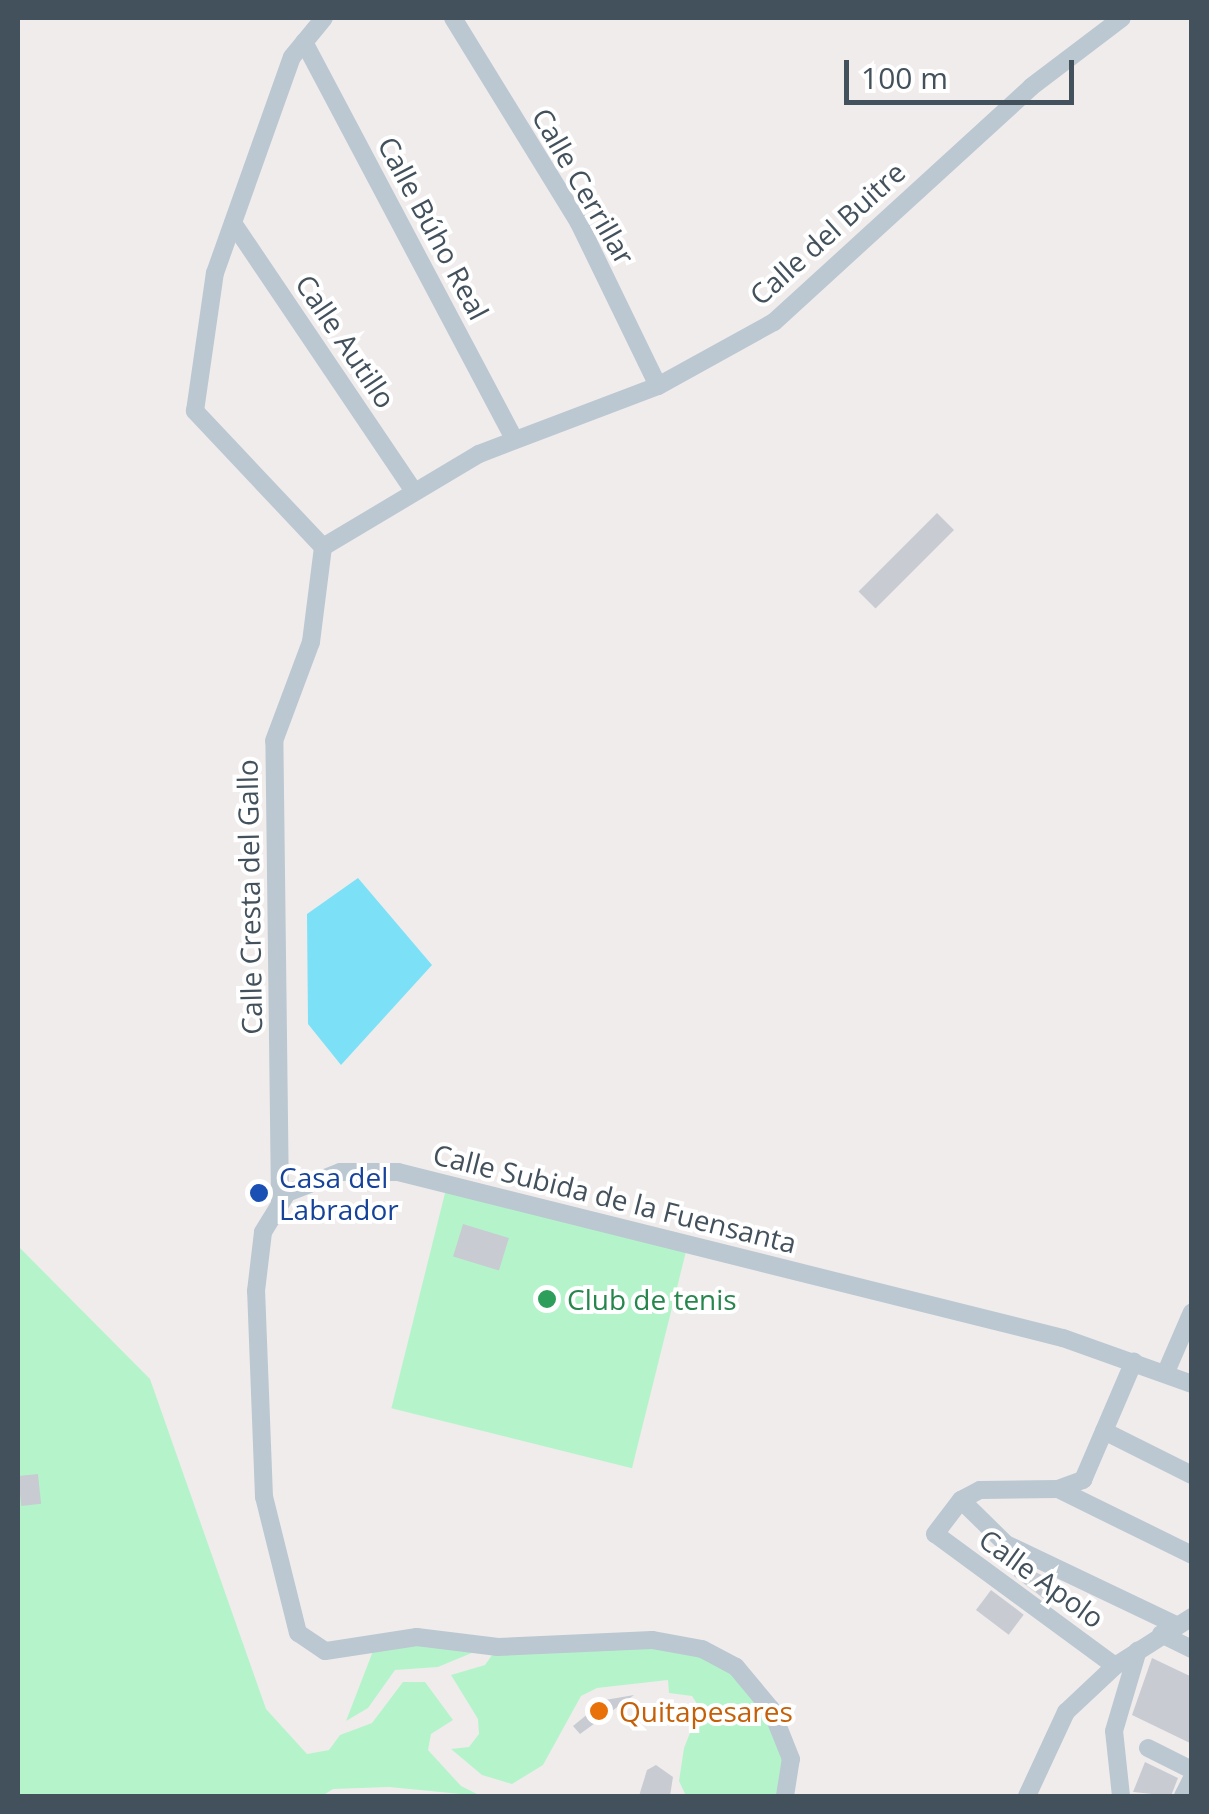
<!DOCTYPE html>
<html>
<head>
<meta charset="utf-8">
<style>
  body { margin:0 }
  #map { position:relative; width:1209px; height:1814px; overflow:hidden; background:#f0ecec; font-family:"Open Sans",sans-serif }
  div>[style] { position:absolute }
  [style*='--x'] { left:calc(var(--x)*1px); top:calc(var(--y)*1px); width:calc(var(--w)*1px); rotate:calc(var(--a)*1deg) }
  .green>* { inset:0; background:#b5f4cb; transform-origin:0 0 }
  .water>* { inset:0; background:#7ce1f6 }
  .building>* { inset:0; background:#c8ccd2; transform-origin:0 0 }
  .minor>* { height:18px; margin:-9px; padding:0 9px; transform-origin:9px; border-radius:9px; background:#bbc8d1 }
  .dots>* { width:28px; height:28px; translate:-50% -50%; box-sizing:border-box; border:5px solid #fff; border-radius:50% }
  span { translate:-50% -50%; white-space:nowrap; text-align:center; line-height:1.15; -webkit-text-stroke:8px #fff; paint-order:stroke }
  .street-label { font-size:28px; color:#43515c }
  .transit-label { font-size:28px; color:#164399 }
  .left { translate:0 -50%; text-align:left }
  .leisure-label { font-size:28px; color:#27864d }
  .food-label { font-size:28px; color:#c56008 }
  .frame { position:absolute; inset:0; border:20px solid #43515c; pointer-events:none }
  .scale { position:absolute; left:844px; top:60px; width:230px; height:45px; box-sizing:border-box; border:5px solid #43515c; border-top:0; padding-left:12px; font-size:30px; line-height:35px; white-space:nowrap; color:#43515c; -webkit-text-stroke:8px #fff; paint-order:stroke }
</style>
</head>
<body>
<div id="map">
  <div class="green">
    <div style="left:447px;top:1185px;width:248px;height:230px;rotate:14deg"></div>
    <div style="clip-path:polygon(18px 1246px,150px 1379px,266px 1709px,307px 1754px,329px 1750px,340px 1735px,372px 1723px,403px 1682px,425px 1682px,453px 1720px,431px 1734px,428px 1750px,461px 1786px,481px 1796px,389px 1787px,333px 1789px,322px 1796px,18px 1796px)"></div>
    <div style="clip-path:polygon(415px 1641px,474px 1652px,438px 1667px,395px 1670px,368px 1708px,346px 1721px,373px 1651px)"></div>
    <div style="clip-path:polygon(604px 1643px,698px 1653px,727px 1667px,752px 1691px,778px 1738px,787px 1761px,778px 1796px,686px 1796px,679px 1781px,684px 1748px,690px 1733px,708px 1721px,692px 1696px,669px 1693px,668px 1680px,597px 1688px,581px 1696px,543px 1765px,512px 1784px,482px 1775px,451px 1749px,469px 1747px,479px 1734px,478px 1719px,451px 1675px,485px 1665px,492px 1655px)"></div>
  </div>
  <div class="water">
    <div style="clip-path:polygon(358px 878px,432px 965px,341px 1065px,308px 1024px,307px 914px)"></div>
  </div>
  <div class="building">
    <div style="left:937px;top:513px;width:24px;height:111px;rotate:45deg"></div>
    <div style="left:463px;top:1224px;width:48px;height:34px;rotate:17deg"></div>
    <div style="left:38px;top:1474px;width:30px;height:20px;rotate:84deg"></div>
    <div style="clip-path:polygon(1012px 1561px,1063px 1585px,1052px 1605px,1006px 1570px)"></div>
    <div style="left:991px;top:1590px;width:41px;height:25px;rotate:37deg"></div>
    <div style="clip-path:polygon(1152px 1658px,1192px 1677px,1192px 1744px,1132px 1715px)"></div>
    <div style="clip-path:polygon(634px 1695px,580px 1734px,573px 1726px,605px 1700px)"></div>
    <div style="clip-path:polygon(1145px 1762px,1178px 1778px,1171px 1796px,1133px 1792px)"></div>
    <div style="clip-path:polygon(656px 1765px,673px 1777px,670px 1796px,639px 1796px,647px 1770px)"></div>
  </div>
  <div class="minor">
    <div style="--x:453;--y:18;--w:241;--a:58.4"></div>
    <div style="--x:579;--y:223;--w:181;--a:64.1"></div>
    <div style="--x:304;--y:42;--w:450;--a:62.1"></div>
    <div style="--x:233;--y:223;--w:322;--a:56"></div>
    <div style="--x:323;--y:547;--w:182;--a:-30.8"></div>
    <div style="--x:479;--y:454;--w:191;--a:-20.8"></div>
    <div style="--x:658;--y:386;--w:132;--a:-28.9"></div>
    <div style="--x:774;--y:322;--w:348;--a:-42.4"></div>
    <div style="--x:1031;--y:87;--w:114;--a:-37.2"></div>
    <div style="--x:323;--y:547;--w:187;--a:-133.3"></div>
    <div style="--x:195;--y:411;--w:139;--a:-81.8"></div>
    <div style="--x:215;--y:273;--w:229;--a:-70.4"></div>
    <div style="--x:292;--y:57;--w:50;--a:-50.6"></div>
    <div style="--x:280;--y:1201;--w:460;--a:-90.7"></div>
    <div style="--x:274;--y:741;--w:106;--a:-69.5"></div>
    <div style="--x:311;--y:642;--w:96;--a:-82.8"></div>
    <div style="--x:1166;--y:1372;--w:65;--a:-66.6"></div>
    <div style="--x:1104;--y:1431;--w:98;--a:26.6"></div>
    <div style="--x:1058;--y:1489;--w:149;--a:26.2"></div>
    <div style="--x:961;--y:1500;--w:63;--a:44.4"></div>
    <div style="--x:1006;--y:1544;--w:188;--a:25.5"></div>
    <div style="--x:1161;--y:1634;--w:34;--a:26"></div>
    <div style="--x:1115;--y:1666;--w:223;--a:-143.7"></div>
    <div style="--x:935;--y:1534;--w:43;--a:-52.6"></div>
    <div style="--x:961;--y:1500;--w:21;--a:-28"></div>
    <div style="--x:980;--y:1490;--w:78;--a:-0.7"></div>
    <div style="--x:1058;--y:1489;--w:27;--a:-20"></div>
    <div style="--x:1083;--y:1480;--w:129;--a:-66.8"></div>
    <div style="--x:1148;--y:1748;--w:49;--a:26.6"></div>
    <div style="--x:785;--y:1796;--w:37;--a:-81"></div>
    <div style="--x:791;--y:1759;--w:54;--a:-111.8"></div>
    <div style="--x:771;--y:1709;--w:55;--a:-129.8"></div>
    <div style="--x:736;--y:1667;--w:38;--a:-152"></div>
    <div style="--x:702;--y:1649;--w:51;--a:-169.8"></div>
    <div style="--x:652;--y:1640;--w:154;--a:177.4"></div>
    <div style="--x:498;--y:1647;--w:82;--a:-173"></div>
    <div style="--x:417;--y:1637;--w:93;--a:171.3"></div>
    <div style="--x:325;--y:1651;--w:32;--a:-146"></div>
    <div style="--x:298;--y:1633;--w:140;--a:-104"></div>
    <div style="--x:264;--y:1497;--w:206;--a:-92.2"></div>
    <div style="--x:256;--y:1291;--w:59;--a:-83.2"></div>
    <div style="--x:263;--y:1232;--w:46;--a:-58.4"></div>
    <div style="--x:287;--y:1193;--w:57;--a:-21.6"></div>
    <div style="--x:340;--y:1172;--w:58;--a:0"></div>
    <div style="--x:398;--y:1172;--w:685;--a:14.02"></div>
    <div style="--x:1063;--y:1338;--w:137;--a:19.6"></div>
    <div style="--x:1027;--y:1796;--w:93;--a:-65.1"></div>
    <div style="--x:1066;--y:1712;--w:67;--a:-43.2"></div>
    <div style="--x:1115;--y:1666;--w:91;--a:-32.5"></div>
    <div style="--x:1121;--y:1796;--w:65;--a:-96.1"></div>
    <div style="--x:1114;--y:1731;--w:84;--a:-73.5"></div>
    <div style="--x:1183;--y:1796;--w:20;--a:-63"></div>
  </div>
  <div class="dots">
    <div style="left:259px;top:1193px;background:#1a4fb4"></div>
    <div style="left:547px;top:1299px;background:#2e9e5b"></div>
    <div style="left:599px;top:1711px;background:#e8710a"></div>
  </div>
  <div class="street-label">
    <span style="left:584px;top:186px;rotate:60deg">Calle Cerrillar</span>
    <span style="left:434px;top:228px;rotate:62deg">Calle Búho Real</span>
    <span style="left:827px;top:233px;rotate:-42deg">Calle del Buitre</span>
    <span style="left:346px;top:341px;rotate:56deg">Calle Autillo</span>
    <span style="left:249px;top:897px;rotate:-91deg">Calle Cresta del Gallo</span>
    <span style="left:615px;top:1198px;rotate:14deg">Calle Subida de la Fuensanta</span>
    <span style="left:1042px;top:1578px;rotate:36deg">Calle Apolo</span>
  </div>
  <div class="transit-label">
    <span class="left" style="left:279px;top:1193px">Casa del<br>Labrador</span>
  </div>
  <div class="leisure-label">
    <span class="left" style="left:567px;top:1299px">Club de tenis</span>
  </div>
  <div class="food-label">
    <span class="left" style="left:619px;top:1711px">Quitapesares</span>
  </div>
  <div class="frame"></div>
  <div class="scale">100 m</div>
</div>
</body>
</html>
